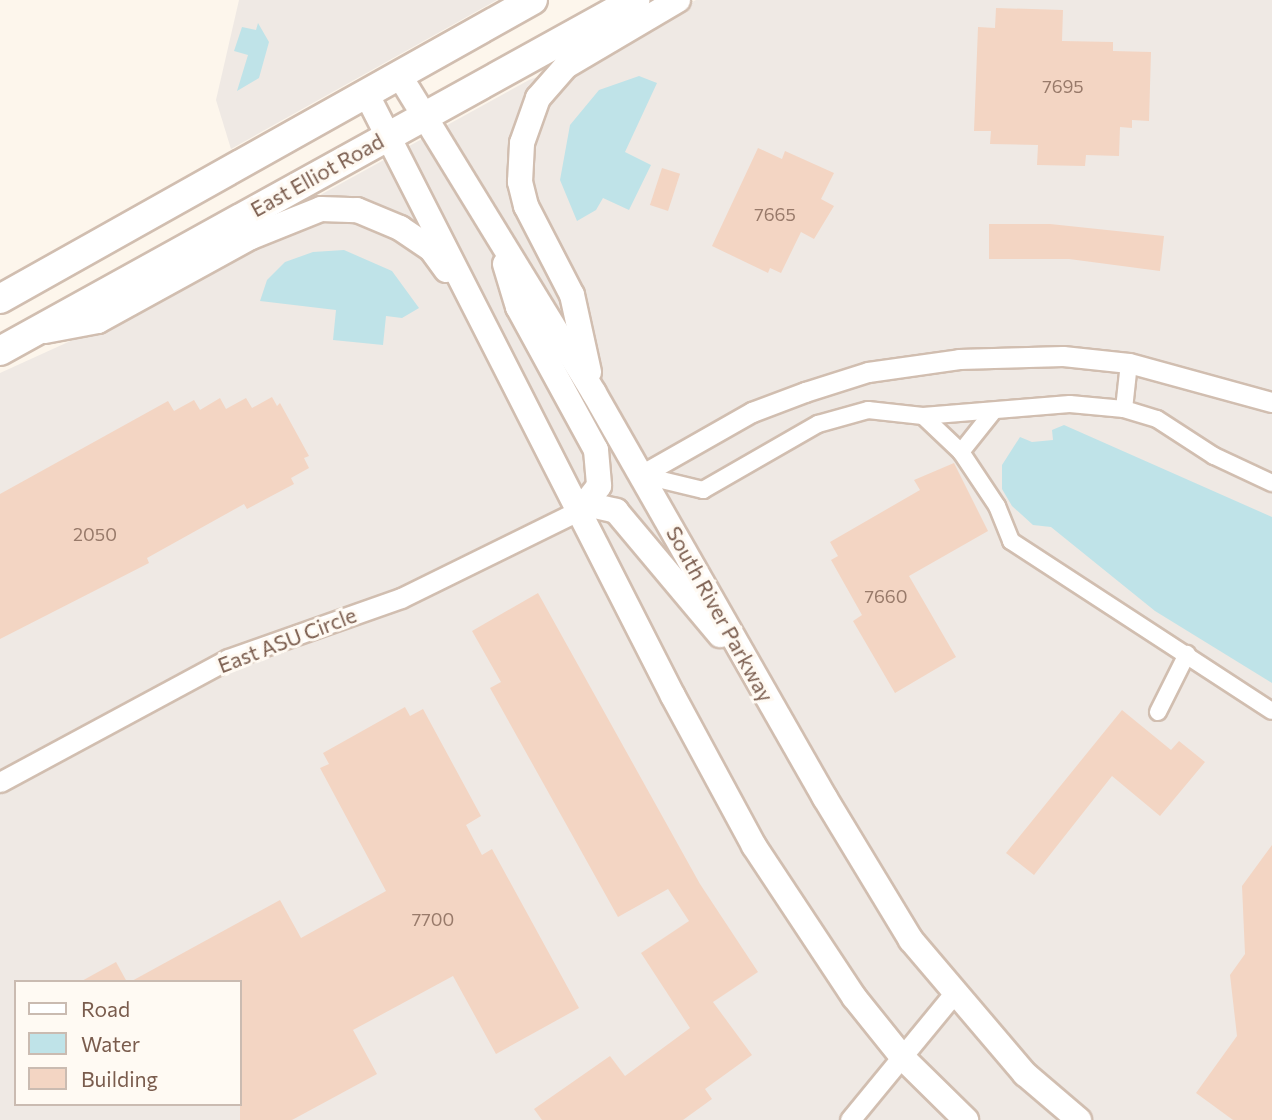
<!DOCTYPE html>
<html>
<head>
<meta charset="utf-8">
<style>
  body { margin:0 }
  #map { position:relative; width:1272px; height:1120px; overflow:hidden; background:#fdf6ec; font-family:Commissioner,sans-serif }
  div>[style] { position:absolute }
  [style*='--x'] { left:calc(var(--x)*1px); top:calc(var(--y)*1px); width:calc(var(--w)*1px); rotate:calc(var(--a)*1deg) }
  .industrial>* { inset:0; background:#efe9e4 }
  .water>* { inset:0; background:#bfe3e8 }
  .building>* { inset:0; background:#f3d5c3; transform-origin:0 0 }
  .roads { filter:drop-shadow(2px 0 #d1beb0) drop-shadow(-2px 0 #d1beb0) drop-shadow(0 2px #d1beb0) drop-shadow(0 -2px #d1beb0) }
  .pedestrian>* { height:16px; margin:-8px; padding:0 8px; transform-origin:8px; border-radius:8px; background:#fff }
  .minor>* { height:19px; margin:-9.5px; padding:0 9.5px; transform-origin:9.5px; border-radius:9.5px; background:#fff }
  .tertiary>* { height:24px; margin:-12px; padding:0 12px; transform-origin:12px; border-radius:12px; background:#fff }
  .secondary>* { height:28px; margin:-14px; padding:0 14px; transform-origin:14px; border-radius:14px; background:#fff }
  span { translate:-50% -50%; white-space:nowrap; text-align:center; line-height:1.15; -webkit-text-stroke:6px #fffaf3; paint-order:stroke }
  .number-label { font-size:18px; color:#987a6a }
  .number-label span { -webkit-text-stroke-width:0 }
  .street-label { font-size:21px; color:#7a5c4d }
  .legend { position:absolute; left:14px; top:980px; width:228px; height:126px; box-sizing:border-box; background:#fffaf3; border:2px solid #cabbb1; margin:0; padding:9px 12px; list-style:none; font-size:21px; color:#7a5c4d }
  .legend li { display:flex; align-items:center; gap:14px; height:35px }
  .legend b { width:35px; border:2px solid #cabbb1 }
</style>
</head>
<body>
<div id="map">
  <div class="industrial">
    <div style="clip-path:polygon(239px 0,497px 0,231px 149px,216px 100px)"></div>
    <div style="clip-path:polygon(evenodd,696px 0,1272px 0,1272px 1120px,0 1120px,0 373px,99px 328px,271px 234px,322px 194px,529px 80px,591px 57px,696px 0,16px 982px,240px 982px,240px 1104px,16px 1104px,16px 982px)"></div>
  </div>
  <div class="water">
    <div style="clip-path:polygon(258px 23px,269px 42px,259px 78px,237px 91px,248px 55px,234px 51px,242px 27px,256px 30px)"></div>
    <div style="clip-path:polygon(639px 76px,657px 83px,625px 152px,651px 165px,629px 210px,603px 198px,596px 210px,577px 221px,560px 180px,570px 125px,599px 90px)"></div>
    <div style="clip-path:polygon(344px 250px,392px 271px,419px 308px,402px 318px,386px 316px,383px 345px,333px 340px,336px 310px,260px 301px,267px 280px,285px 262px,313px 252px)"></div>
    <div style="clip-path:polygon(1064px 425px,1272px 517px,1272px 683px,1155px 611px,1051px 527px,1033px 525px,1012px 506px,1002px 489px,1002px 465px,1020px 437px,1032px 442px,1053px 440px,1052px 430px)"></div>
  </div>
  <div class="building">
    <div style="clip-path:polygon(996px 8px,1063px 10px,1062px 41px,1113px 42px,1113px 51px,1151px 52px,1149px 121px,1132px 120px,1132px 128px,1120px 127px,1119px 156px,1086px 155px,1085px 166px,1037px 165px,1038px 145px,990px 144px,991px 131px,974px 131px,978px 27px,995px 28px)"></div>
    <div style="clip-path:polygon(758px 148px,782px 159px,785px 151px,834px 173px,821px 199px,834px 206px,814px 239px,801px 232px,781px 273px,770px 268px,768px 273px,712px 246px)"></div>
    <div style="left:662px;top:168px;width:19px;height:39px;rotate:18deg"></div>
    <div style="clip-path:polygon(989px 224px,1050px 224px,1164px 236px,1160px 271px,1069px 259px,989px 259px)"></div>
    <div style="clip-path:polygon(272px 397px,277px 406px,280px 403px,309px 456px,304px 458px,309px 468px,291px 478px,294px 484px,247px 509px,244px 504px,147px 558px,149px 563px,0 639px,0 494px,168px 401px,174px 411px,194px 400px,200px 410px,220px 398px,226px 409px,246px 398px,252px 408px)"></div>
    <div style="clip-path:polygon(954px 463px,988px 531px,909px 576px,956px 657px,895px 693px,853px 621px,862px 615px,831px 560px,838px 556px,830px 542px,920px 490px,914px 480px)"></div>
    <div style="clip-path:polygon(538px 593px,700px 884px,758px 972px,713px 1002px,752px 1055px,705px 1089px,712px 1099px,683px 1120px,542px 1120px,534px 1109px,610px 1056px,625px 1076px,690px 1028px,641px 953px,689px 921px,668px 889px,618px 917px,490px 688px,501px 682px,472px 631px)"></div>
    <div style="clip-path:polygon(405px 707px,410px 716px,423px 709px,481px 816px,466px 825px,482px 855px,492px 849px,579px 1008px,496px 1054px,453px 976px,353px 1030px,377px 1074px,292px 1120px,240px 1120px,240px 982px,130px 982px,280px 900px,301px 938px,386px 891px,320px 768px,329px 764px,323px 753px)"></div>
    <div style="clip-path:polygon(1122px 710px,1171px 750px,1179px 741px,1205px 762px,1160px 816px,1112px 776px,1034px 875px,1006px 853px)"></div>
    <div style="clip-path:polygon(1272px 845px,1272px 1120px,1233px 1120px,1196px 1093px,1237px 1036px,1230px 975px,1245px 954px,1242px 886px)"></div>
    <div style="clip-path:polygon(116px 962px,127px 982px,80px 982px)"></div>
  </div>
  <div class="roads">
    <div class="pedestrian">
      <div style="--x:1124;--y:409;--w:46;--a:-83.8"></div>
      <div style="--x:992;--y:413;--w:50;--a:128.5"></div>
      <div style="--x:961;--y:452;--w:65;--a:56.3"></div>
      <div style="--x:997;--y:506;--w:38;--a:68"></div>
      <div style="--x:1011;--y:541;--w:311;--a:33.1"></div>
      <div style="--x:923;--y:416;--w:52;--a:43.5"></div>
      <div style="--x:641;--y:475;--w:64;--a:13.6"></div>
      <div style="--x:703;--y:490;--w:133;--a:-29.9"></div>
      <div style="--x:818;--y:424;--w:52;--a:-15.6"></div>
      <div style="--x:868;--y:410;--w:55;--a:6.2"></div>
      <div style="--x:923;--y:416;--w:147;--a:-4.7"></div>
      <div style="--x:1070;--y:404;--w:54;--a:5.3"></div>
      <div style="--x:1124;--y:409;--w:34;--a:17"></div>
      <div style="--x:1157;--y:419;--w:68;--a:33"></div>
      <div style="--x:1214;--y:456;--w:64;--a:25"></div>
      <div style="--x:1158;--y:712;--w:65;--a:-63.4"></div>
    </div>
    <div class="minor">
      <div style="--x:641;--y:475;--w:128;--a:-29.6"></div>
      <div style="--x:752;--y:412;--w:57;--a:-20.7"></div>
      <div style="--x:805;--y:392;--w:66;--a:-17.6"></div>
      <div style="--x:868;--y:372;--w:92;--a:-8.1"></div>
      <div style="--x:959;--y:359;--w:104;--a:-1.7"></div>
      <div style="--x:1063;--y:356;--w:66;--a:6.1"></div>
      <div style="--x:1129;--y:363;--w:148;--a:15.3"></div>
      <div style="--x:0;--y:782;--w:259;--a:-28.3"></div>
      <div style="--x:228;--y:659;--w:183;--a:-19.4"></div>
      <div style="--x:401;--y:598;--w:199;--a:-26.2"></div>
      <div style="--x:850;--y:1120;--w:166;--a:-50.6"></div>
    </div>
    <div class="tertiary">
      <div style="--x:401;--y:78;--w:369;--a:58.5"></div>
      <div style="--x:594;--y:393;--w:466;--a:60.3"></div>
      <div style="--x:825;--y:798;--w:166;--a:58.8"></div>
      <div style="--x:911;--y:940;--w:176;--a:49.6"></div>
      <div style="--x:1025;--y:1074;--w:71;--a:40.4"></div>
      <div style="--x:368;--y:97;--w:672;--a:63.02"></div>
      <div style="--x:673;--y:696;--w:170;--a:61.6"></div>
      <div style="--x:754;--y:846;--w:181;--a:56.5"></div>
      <div style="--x:854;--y:997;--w:77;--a:51.3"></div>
      <div style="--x:902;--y:1057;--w:90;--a:44.5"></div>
      <div style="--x:505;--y:264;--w:45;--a:73.2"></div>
      <div style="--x:518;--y:307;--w:163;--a:61.4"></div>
      <div style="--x:596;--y:450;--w:36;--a:85"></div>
      <div style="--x:599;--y:486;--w:31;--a:128"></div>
      <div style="--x:45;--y:331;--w:54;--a:-10.7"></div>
      <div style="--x:98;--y:321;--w:175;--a:-28.8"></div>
      <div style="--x:251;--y:237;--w:75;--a:-21.8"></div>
      <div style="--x:321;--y:209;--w:36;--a:2"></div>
      <div style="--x:357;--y:210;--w:47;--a:22.7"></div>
      <div style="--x:400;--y:228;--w:37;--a:34"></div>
      <div style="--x:431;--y:249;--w:26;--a:54"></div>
      <div style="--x:589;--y:372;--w:79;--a:-102.4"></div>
      <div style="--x:572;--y:295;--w:100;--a:-117.3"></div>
      <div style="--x:526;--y:206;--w:25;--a:-104"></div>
      <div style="--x:520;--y:182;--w:39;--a:-87"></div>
      <div style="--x:522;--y:143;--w:48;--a:-70.4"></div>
      <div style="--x:538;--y:98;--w:43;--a:-48.8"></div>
      <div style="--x:566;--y:66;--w:130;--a:-30.5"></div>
      <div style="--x:580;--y:510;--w:16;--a:-15"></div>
      <div style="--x:595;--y:506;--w:22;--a:13"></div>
      <div style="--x:616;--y:511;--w:162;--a:50"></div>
    </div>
    <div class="secondary">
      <div style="--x:0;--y:299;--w:611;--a:-29.29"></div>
      <div style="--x:0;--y:351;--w:726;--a:-28.93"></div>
    </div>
  </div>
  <div class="number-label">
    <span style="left:1063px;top:86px">7695</span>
    <span style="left:775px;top:214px">7665</span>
    <span style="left:95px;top:534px">2050</span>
    <span style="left:886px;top:596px">7660</span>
    <span style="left:433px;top:919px">7700</span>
  </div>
  <div class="street-label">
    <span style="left:317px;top:175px;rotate:-29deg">East Elliot Road</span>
    <span style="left:720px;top:614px;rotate:61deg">South River Parkway</span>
    <span style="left:287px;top:640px;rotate:-21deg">East ASU Circle</span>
  </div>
  <ul class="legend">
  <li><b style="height:9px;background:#fff"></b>Road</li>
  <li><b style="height:19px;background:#bfe3e8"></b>Water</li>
  <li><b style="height:19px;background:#f3d5c3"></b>Building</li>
  </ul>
</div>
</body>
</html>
